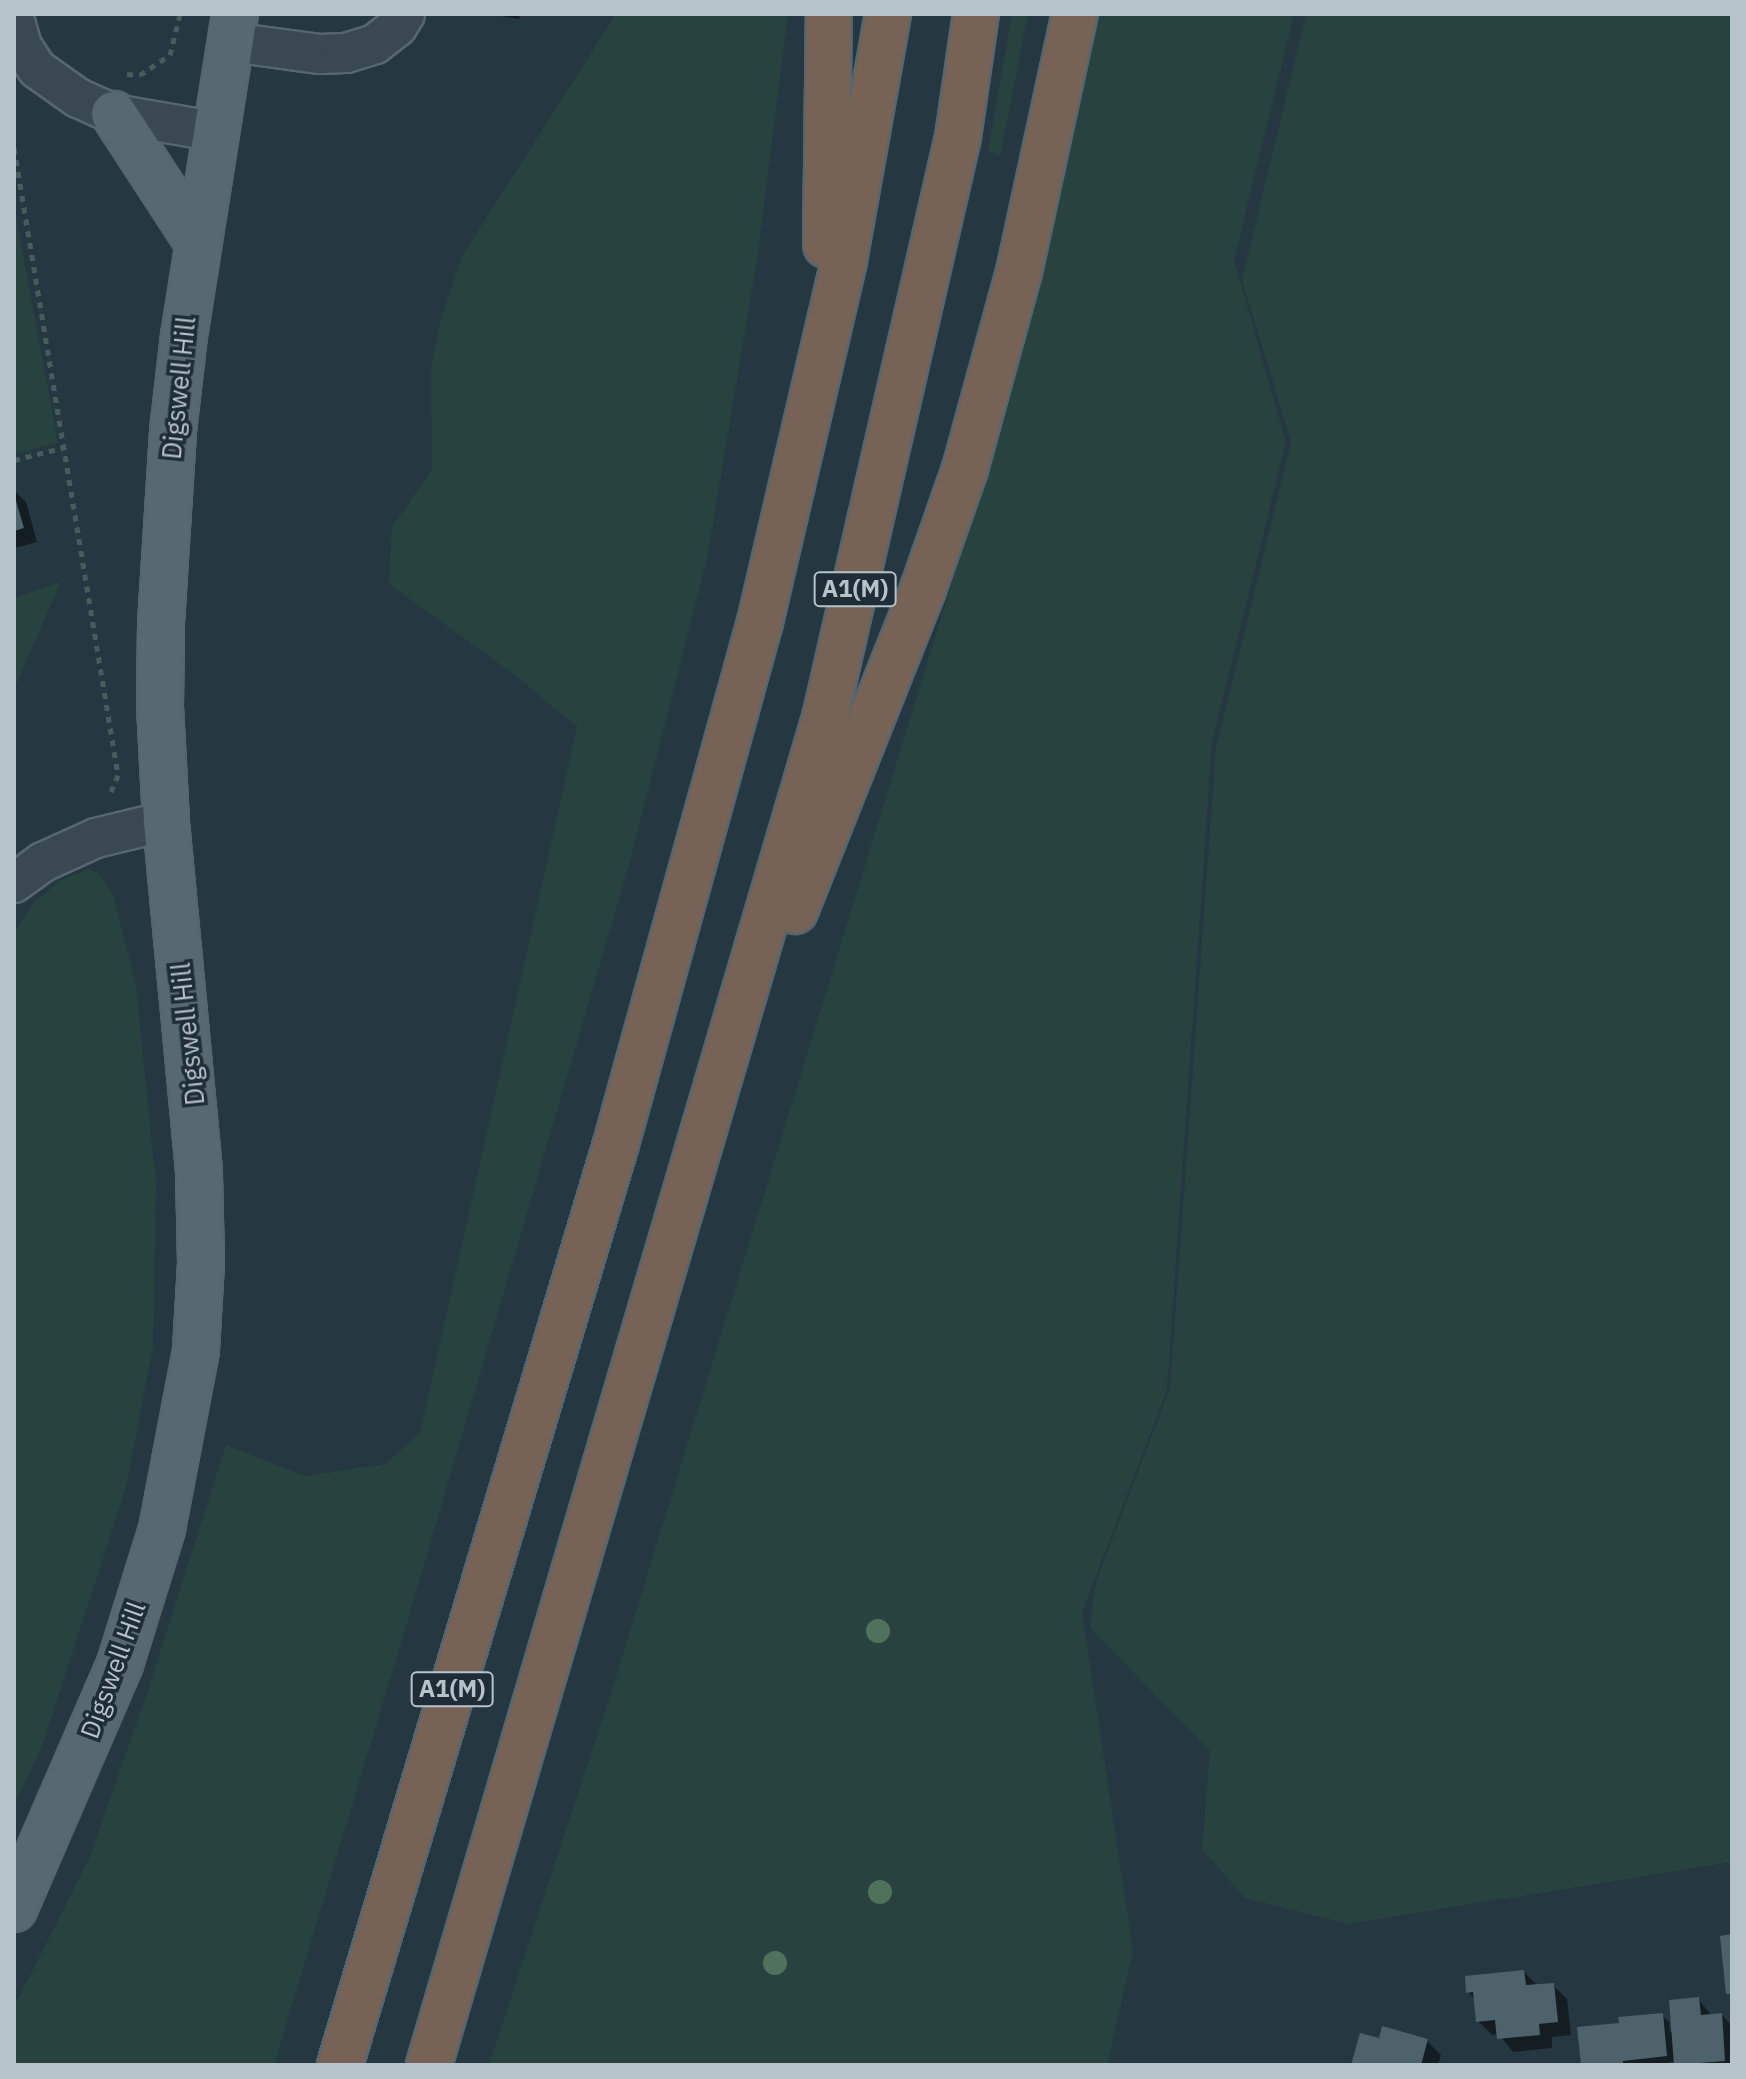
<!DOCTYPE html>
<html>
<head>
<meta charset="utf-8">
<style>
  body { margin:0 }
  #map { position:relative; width:1746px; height:2079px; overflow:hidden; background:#253741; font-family:"IBM Plex Sans",sans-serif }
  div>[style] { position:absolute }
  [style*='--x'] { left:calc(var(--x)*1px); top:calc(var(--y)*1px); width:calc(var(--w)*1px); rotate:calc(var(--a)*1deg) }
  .green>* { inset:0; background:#27423f }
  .shadow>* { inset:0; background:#0007 }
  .building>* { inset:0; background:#4e626c }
  .path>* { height:5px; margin-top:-2.5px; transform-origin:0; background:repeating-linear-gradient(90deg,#455e5b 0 6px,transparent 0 12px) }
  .roads { filter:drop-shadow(2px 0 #57666e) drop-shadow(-2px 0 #57666e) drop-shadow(0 2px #57666e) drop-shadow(0 -2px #57666e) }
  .minor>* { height:38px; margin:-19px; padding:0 19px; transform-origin:19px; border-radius:19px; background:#394851 }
  .major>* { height:44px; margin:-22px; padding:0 22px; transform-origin:22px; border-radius:22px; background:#576871 }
  .highway>* { height:44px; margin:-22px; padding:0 22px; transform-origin:22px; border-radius:22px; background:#776256 }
  .trees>* { width:24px; height:24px; margin:-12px; border-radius:50%; background:#50725c }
  span { translate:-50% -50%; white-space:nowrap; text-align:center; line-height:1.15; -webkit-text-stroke:7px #1e2d36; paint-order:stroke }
  .shield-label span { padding:2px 6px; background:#1e2d36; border:2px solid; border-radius:6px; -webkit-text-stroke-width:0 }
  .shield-label { font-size:24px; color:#b6c3cb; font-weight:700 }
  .street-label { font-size:26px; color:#b6c3cb }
  .frame { position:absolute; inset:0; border:16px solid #b6c3cb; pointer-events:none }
</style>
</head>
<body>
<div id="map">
  <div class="green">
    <div style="clip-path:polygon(616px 14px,788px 14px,758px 254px,707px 559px,629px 865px,407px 1623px,274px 2065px,14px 2065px,14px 2007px,89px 1859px,148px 1690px,226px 1445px,305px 1476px,385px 1464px,420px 1433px,577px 727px,512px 673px,389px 584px,392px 527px,432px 470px,431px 369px,440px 322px,462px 256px)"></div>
    <div style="clip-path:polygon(1012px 14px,1028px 14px,1000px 157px,988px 149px)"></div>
    <div style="clip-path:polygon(1089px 14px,1294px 14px,1234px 260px,1286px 442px,1212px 743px,1167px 1390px,1082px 1612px,1133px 1951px,1107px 2065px,489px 2065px,614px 1683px,1022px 354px)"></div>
    <div style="clip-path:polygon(1306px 14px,1732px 14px,1732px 1862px,1348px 1924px,1245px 1898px,1202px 1849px,1210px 1751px,1090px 1628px,1096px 1582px,1170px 1388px,1216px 748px,1291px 442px,1242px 280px)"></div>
    <div style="clip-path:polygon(14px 205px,58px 443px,14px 454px)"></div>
    <div style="clip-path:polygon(61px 582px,14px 689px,14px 598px)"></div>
    <div style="clip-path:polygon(89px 869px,99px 873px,113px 894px,136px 985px,156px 1183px,153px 1347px,126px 1488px,41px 1749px,14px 1805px,14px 934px,32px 905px,59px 881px)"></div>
  </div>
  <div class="shadow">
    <div style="clip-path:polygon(488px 14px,520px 14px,519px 19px)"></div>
    <div style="clip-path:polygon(14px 490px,26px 502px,37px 542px,14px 548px)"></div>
    <div style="clip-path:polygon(1524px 1972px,1538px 1986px,1553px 1985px,1567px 1999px,1571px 2035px,1552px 2037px,1552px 2048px,1513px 2052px,1499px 2034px,1492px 2035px,1478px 2021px,1476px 2000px,1468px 1992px)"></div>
    <div style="clip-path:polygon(1698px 1999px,1712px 2016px,1722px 2015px,1732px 2026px,1732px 2065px,1676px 2065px,1676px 2061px,1657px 2065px,1583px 2065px,1621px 2024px,1662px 2015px,1669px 2022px,1670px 2032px,1673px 2032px)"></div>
    <div style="clip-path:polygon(1380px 2040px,1427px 2041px,1441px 2055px,1438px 2065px,1353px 2065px)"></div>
  </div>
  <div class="building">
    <div style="clip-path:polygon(14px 494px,24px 528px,14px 531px)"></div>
    <div style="clip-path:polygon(1732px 1934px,1732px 1994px,1726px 1994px,1720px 1936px)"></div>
    <div style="clip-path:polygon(1524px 1970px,1526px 1985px,1554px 1983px,1558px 2022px,1539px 2024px,1540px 2035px,1497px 2039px,1495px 2020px,1476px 2022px,1473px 1992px,1466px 1993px,1465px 1976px)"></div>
    <div style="clip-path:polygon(1699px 1997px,1701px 2015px,1722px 2013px,1725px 2061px,1674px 2065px,1669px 2000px)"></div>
    <div style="clip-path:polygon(1663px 2013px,1667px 2056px,1623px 2061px,1623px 2065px,1581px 2065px,1577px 2027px,1619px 2023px,1618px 2017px)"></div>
    <div style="clip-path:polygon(1382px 2026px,1428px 2039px,1421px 2065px,1351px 2065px,1360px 2033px,1379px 2038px)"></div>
  </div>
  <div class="path">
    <div style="--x:127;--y:74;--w:13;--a:4"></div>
    <div style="--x:140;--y:75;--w:36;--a:-34"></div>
    <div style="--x:170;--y:55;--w:42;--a:-76.3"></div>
    <div style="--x:14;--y:148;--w:636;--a:80.58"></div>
    <div style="--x:118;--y:775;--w:23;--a:113"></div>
    <div style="--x:14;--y:460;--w:54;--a:-14"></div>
  </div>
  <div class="roads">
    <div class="minor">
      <div style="--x:14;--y:18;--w:29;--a:74"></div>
      <div style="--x:22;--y:46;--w:27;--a:57"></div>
      <div style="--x:37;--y:69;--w:50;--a:35.3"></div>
      <div style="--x:78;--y:98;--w:39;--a:24"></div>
      <div style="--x:114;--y:114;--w:106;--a:9.8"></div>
      <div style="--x:231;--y:42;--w:90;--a:7.7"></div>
      <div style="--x:320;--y:54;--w:26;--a:-2"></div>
      <div style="--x:346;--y:53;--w:30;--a:-17"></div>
      <div style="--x:375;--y:44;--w:28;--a:-38"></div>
      <div style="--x:397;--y:27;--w:15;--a:-58"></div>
      <div style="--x:14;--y:883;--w:36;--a:-36"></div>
      <div style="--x:43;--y:862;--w:58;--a:-24.4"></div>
      <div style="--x:96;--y:838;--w:72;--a:-13.7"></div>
    </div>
    <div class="major">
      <div style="--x:114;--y:114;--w:154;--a:56.9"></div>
      <div style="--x:14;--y:1909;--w:267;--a:-66.6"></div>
      <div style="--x:120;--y:1664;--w:141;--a:-72.7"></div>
      <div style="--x:162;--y:1529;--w:182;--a:-79.2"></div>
      <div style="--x:196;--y:1350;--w:88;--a:-86.7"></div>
      <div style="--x:201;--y:1262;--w:91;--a:-91.3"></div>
      <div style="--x:199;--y:1171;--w:352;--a:-95.4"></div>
      <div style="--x:166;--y:821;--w:115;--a:-93"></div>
      <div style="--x:160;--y:706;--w:83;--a:-89.3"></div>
      <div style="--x:161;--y:623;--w:192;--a:-86.4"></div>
      <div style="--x:173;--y:431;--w:96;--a:-83.4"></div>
      <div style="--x:184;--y:336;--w:326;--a:-81"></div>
    </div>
    <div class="highway">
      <div style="--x:826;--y:245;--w:231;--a:-89.3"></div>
      <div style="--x:795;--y:911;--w:347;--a:-68.3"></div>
      <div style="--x:923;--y:589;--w:127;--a:-70.7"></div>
      <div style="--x:965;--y:469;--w:204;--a:-74.7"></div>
      <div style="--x:1019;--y:272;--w:264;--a:-77.8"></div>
      <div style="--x:340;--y:2065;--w:961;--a:-73.32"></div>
      <div style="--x:616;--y:1144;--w:541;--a:-74.58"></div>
      <div style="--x:760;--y:622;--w:371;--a:-76.9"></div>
      <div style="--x:844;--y:261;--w:251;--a:-79.9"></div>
      <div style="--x:429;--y:2065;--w:1404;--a:-73.62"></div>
      <div style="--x:825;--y:718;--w:596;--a:-77.11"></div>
      <div style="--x:958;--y:137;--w:124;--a:-81.7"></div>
    </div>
  </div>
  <div class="trees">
    <div style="left:878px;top:1631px"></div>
    <div style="left:880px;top:1892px"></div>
    <div style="left:775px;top:1963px"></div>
  </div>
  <div class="shield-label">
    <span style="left:855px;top:589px">A1(M)</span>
    <span style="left:452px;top:1689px">A1(M)</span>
  </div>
  <div class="street-label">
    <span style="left:179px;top:388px;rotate:-84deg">Digswell Hill</span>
    <span style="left:188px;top:1034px;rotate:-96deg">Digswell Hill</span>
    <span style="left:113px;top:1670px;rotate:-70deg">Digswell Hill</span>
  </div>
  <div class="frame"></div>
</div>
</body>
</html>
